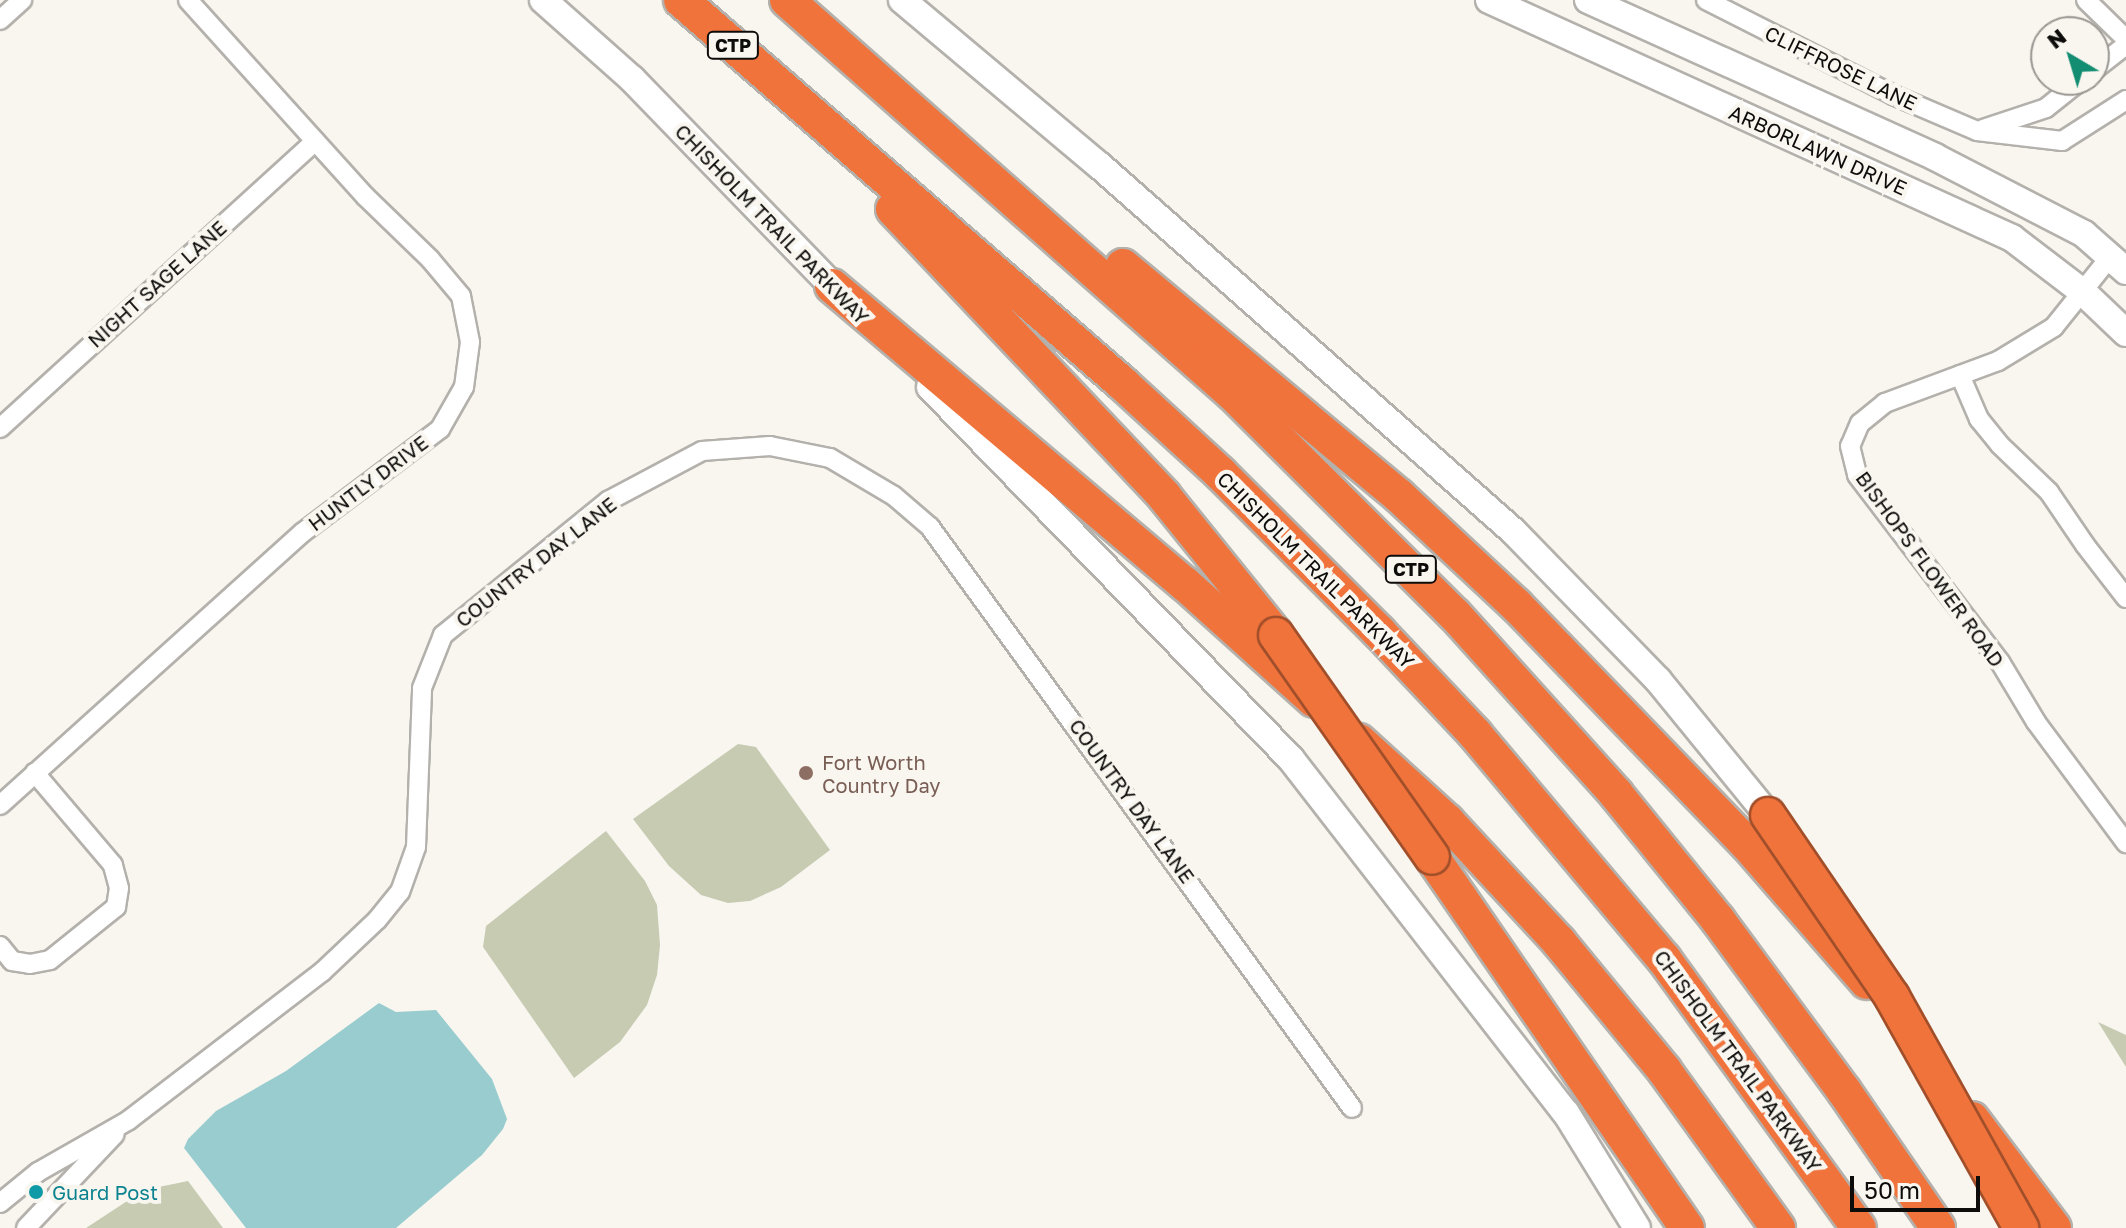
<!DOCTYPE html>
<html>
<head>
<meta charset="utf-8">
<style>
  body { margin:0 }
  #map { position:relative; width:2126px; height:1228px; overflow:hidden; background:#f9f6f0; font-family:"Golos Text",sans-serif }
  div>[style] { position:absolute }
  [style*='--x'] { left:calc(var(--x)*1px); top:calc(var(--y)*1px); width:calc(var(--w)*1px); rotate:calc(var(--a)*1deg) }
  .green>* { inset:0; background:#c6cbb2 }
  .water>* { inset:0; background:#98cccf }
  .roads { filter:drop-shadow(2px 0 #b4b1ac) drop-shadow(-2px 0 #b4b1ac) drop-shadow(0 2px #b4b1ac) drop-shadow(0 -2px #b4b1ac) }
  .street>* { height:18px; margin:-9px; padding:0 9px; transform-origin:9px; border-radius:9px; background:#fff }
  .secondary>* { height:26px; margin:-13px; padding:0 13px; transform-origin:13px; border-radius:13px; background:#fff }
  .highway>* { height:34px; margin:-17px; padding:0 17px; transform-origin:17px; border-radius:17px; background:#f1733c }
  .bridges { filter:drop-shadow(2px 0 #a14f2a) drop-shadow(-2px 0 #a14f2a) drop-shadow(0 2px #a14f2a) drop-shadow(0 -2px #a14f2a) }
  .highway-bridge>* { height:34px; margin:-17px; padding:0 17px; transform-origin:17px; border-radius:17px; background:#f1733c }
  .dots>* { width:22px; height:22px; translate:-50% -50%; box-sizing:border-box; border:4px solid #f9f6f0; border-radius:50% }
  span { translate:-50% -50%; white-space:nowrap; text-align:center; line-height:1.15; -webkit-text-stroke:8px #f9f6f0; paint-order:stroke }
  .shield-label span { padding:2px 6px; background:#f9f6f0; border:2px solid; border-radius:6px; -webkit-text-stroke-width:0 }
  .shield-label { font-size:18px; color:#0d0c0a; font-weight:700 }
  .street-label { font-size:20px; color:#0d0c0a }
  .education-label { font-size:20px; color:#785e54 }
  .left { translate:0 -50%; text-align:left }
  .culture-label { font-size:20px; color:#0d838f }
  .north { position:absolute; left:2030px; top:16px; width:80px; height:80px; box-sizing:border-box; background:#f9f6f0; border:2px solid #9b9894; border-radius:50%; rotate:322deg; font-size:22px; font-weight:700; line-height:32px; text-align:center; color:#0d0c0a }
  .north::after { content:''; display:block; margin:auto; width:28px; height:36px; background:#138d72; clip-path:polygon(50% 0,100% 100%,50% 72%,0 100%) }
  .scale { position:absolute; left:1850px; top:1176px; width:130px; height:36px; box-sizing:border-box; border:4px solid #0d0c0a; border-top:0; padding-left:10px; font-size:24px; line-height:28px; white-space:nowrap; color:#0d0c0a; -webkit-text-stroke:6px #f9f6f0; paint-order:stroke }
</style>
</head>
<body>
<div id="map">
  <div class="green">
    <div style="clip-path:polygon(738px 744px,756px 747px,830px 850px,781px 887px,750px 901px,728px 903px,701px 895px,669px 866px,633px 819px)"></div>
    <div style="clip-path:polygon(606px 831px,645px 881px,657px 905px,660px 945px,657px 975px,647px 1005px,620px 1042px,574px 1078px,483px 947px,486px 926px)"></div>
    <div style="clip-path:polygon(2098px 1022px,2126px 1035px,2126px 1067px)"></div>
    <div style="clip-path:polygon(188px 1181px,223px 1228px,86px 1228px,144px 1190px)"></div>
  </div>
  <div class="water">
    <div style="clip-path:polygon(379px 1003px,396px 1012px,436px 1010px,492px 1079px,507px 1119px,503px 1129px,482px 1155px,396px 1228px,246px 1228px,184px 1148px,188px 1139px,216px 1111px,286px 1071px)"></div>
  </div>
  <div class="roads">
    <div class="street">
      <div style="--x:1706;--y:0;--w:210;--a:26.9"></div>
      <div style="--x:1893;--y:95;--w:91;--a:23.2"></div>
      <div style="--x:1977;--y:131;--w:86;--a:6.7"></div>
      <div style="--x:2062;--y:141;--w:76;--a:-32.6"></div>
      <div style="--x:2086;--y:0;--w:56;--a:44.3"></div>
      <div style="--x:0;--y:20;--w:30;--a:-42"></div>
      <div style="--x:2094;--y:70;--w:41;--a:-38"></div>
      <div style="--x:1983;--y:129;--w:66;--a:-18.4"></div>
      <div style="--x:2046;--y:108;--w:45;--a:-38.7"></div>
      <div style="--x:2110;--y:257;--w:90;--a:128.7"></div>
      <div style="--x:2054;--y:327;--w:66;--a:148.7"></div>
      <div style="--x:1998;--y:361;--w:121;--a:159.6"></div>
      <div style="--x:1885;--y:403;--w:32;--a:141"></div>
      <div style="--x:1860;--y:423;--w:25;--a:113"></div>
      <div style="--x:1850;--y:446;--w:30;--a:76"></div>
      <div style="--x:1857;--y:475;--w:235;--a:52.6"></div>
      <div style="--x:2000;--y:662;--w:70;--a:59"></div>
      <div style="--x:2036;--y:722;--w:151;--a:53.4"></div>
      <div style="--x:1960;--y:375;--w:48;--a:66.6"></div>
      <div style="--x:1979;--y:419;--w:33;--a:51"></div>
      <div style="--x:2000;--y:445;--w:68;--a:43.8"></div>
      <div style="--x:2049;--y:492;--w:64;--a:55.8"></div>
      <div style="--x:2085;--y:545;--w:67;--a:52.3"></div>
      <div style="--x:0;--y:428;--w:426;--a:-42.3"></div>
      <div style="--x:0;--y:805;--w:406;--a:-42"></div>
      <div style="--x:302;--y:533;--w:173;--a:-37"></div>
      <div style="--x:440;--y:429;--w:48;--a:-60.3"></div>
      <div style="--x:464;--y:387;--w:45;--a:-82.4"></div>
      <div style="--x:470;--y:342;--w:47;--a:-101.1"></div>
      <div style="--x:461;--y:296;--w:48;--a:-130"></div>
      <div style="--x:430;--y:259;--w:91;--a:-135.9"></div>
      <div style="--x:365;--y:196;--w:264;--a:-132.1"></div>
      <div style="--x:0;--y:946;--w:19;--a:51"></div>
      <div style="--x:12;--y:961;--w:18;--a:9"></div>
      <div style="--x:30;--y:964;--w:20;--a:-11"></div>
      <div style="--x:50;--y:960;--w:85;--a:-38.8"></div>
      <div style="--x:116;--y:907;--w:19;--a:-81"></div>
      <div style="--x:119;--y:888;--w:24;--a:-105"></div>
      <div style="--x:113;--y:865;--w:121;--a:-130.3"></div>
      <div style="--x:0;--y:1203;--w:49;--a:-39.2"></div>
      <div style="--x:38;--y:1172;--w:105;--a:-29.7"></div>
      <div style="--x:129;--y:1120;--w:243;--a:-37.5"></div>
      <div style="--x:322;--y:972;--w:76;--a:-43.4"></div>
      <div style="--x:377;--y:920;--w:36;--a:-51"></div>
      <div style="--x:400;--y:892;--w:48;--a:-70.4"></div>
      <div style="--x:416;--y:847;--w:159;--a:-87.8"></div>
      <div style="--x:422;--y:688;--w:57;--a:-68.4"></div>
      <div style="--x:443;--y:635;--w:213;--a:-39.1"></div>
      <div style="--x:608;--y:501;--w:106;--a:-28"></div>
      <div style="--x:702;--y:451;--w:68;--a:-4.2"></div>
      <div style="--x:770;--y:446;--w:61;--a:11.3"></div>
      <div style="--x:830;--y:458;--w:74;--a:30.7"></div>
      <div style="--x:894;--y:496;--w:48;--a:40.7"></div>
      <div style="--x:930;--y:527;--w:718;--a:54.01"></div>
      <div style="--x:26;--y:1228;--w:129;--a:-46.6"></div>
    </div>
    <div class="secondary">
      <div style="--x:543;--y:0;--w:119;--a:41.6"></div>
      <div style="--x:632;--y:79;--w:305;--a:45.9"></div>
      <div style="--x:902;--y:0;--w:258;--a:40"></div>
      <div style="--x:1100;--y:166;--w:551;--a:41.47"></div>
      <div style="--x:1513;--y:531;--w:208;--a:45.8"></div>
      <div style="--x:1658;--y:680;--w:174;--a:50.8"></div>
      <div style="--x:1489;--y:0;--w:575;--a:24.47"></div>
      <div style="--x:2012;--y:238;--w:91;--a:37.4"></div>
      <div style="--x:2084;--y:293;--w:58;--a:43.6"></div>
      <div style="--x:1588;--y:0;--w:381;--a:24.3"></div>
      <div style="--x:1935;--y:157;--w:168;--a:27.3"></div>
      <div style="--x:2084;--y:234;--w:56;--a:41.4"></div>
      <div style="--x:930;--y:387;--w:518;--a:45.86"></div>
      <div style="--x:1291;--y:759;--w:448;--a:52.2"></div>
      <div style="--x:1566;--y:1113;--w:135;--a:58.3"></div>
    </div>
    <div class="highway">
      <div style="--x:681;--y:0;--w:586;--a:40.98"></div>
      <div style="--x:1123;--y:384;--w:132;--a:42.5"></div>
      <div style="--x:1220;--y:473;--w:225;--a:45"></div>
      <div style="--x:1379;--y:632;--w:140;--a:46.7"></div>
      <div style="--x:1475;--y:734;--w:294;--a:50"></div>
      <div style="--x:1664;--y:959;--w:332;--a:54.1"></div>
      <div style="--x:787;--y:0;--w:595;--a:41.46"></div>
      <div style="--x:1233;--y:394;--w:313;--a:44.9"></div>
      <div style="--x:1455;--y:615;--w:241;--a:48"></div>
      <div style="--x:1616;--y:794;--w:162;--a:51"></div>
      <div style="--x:1718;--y:920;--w:212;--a:53.6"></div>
      <div style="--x:1844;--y:1091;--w:166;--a:55.5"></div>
      <div style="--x:893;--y:209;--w:395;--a:46.6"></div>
      <div style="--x:1164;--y:496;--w:179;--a:51.1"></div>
      <div style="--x:1123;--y:266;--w:359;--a:39.8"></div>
      <div style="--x:1399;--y:496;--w:160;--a:43"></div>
      <div style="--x:1516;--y:605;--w:331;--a:46"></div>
      <div style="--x:1746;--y:843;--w:184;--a:49"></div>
      <div style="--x:832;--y:286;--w:462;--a:40.2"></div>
      <div style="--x:1185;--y:584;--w:173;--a:42"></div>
      <div style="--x:1359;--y:741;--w:119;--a:42.3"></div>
      <div style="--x:1447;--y:821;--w:165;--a:47.2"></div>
      <div style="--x:1559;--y:942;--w:166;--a:50.6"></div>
      <div style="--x:1664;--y:1070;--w:195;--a:54.2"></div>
      <div style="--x:1432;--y:857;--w:450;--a:55.5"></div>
      <div style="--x:1972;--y:1119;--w:136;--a:53"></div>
    </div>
  </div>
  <div class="bridges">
    <div class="highway-bridge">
      <div style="--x:1276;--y:635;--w:271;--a:54.9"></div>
      <div style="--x:1768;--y:815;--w:220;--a:55.7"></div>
      <div style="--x:1892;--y:997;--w:265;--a:60.8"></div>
    </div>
  </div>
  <div class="dots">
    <div style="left:806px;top:773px;background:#8d6e63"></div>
    <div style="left:36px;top:1192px;background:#0f9aa8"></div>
  </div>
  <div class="shield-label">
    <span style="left:733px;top:45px">CTP</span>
    <span style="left:1411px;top:569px">CTP</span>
  </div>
  <div class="street-label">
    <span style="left:1841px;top:68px;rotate:26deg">CLIFFROSE LANE</span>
    <span style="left:1818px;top:150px;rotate:24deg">ARBORLAWN DRIVE</span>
    <span style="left:772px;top:224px;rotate:46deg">CHISHOLM TRAIL PARKWAY</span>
    <span style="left:157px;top:284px;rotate:-42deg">NIGHT SAGE LANE</span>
    <span style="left:368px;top:483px;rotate:-37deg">HUNTLY DRIVE</span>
    <span style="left:536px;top:562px;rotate:-38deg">COUNTRY DAY LANE</span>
    <span style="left:1930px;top:569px;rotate:54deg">BISHOPS FLOWER ROAD</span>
    <span style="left:1316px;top:570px;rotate:45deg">CHISHOLM TRAIL PARKWAY</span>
    <span style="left:1132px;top:801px;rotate:54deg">COUNTRY DAY LANE</span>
    <span style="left:1738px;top:1061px;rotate:54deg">CHISHOLM TRAIL PARKWAY</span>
  </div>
  <div class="education-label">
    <span class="left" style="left:822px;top:774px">Fort Worth<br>Country Day</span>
  </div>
  <div class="culture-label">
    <span class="left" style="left:52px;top:1192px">Guard Post</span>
  </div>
  <div class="north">N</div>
  <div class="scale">50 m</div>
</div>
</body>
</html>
